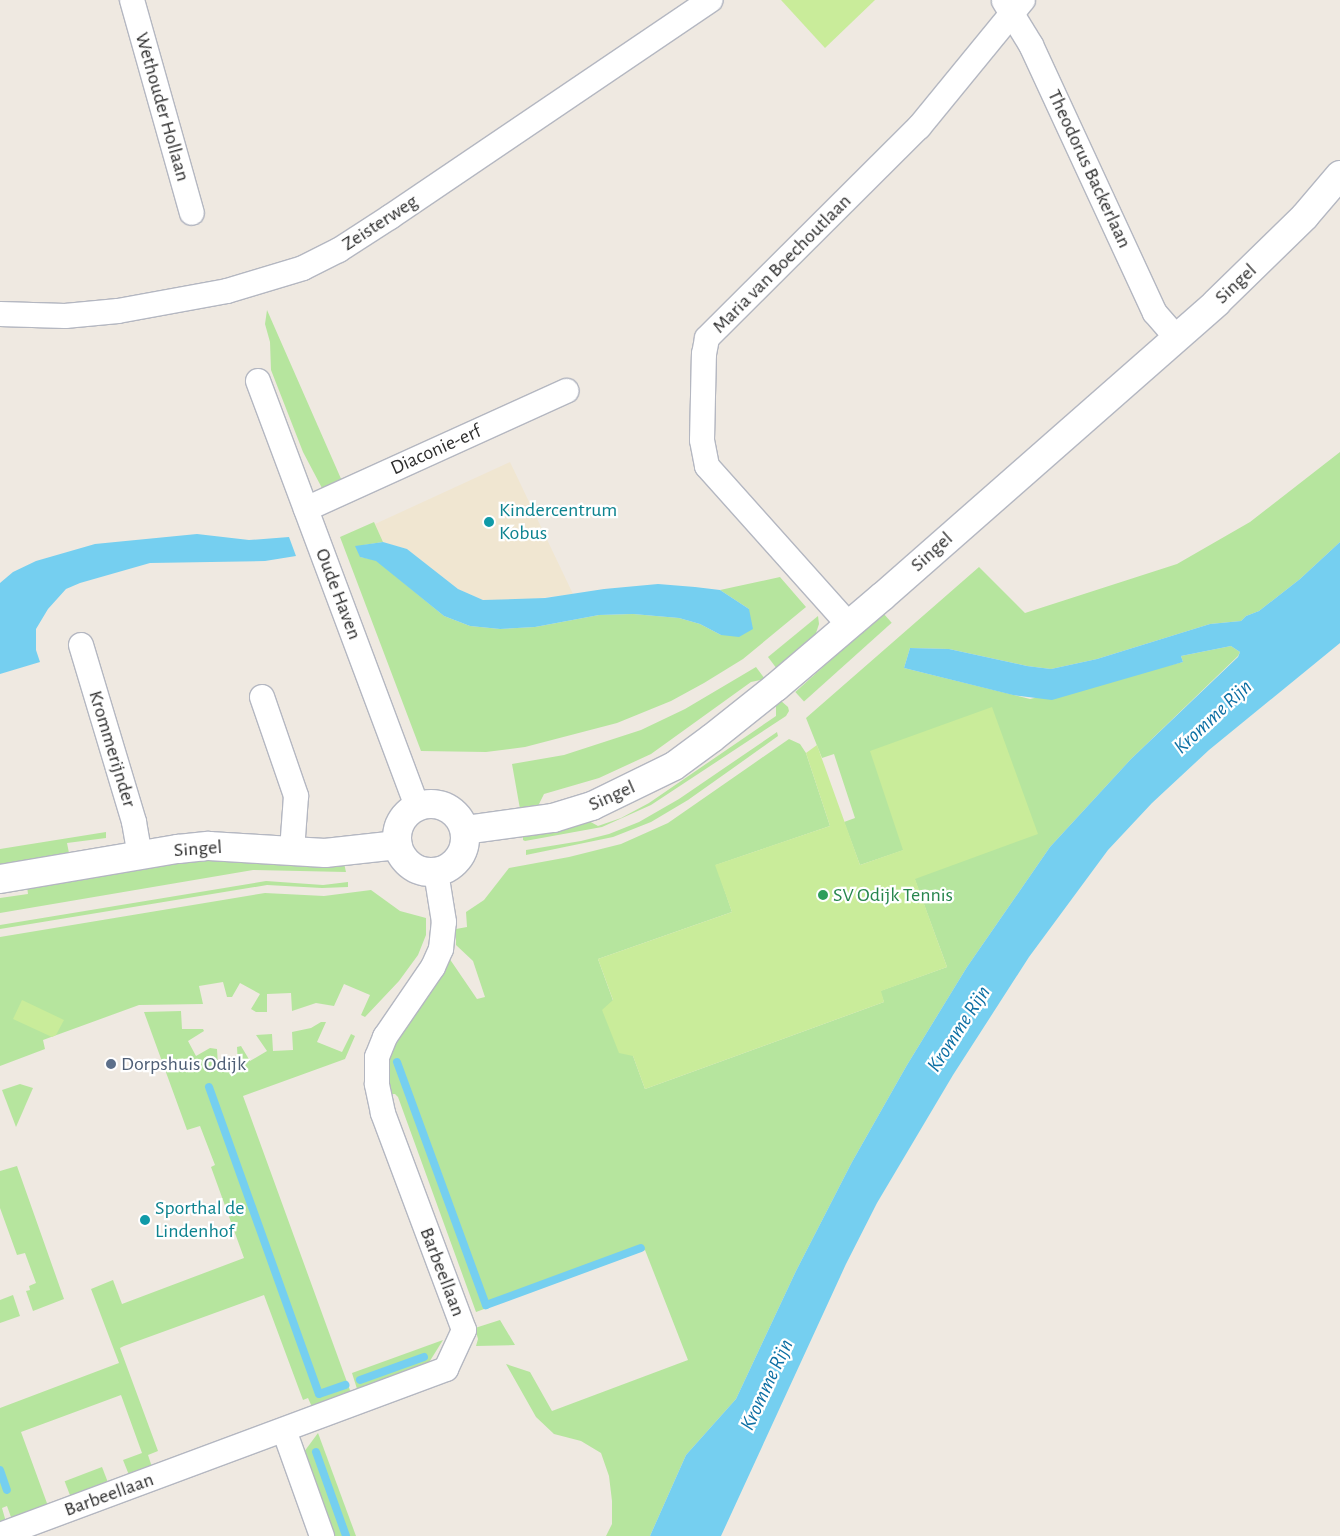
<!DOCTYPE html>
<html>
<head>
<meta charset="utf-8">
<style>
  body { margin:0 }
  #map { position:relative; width:1340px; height:1536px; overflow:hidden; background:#efe9e1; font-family:"Alegreya Sans",sans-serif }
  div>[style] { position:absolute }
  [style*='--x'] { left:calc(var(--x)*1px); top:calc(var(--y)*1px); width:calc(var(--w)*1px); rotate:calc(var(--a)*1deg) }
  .education>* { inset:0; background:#f0e6d1 }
  .green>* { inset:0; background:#b6e59e; transform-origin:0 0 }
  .pitch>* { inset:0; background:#c9ec9a }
  .water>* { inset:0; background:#75cff0 }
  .stream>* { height:8px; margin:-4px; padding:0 4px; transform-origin:4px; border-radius:4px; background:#75cff0 }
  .roads { filter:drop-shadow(1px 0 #b4b7c1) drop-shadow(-1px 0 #b4b7c1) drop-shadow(0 1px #b4b7c1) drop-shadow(0 -1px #b4b7c1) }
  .minor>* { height:24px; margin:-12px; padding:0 12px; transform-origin:12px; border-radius:12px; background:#fff }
  .tertiary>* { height:28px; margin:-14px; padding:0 14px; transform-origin:14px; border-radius:14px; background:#fff }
  .tertiary>.ring { margin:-14px; padding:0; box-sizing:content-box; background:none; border:28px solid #fff; border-radius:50% }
  .dots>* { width:14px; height:14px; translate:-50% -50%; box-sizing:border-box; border:2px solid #fff; border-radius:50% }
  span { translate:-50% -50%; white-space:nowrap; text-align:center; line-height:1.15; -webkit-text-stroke:4.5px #fff; paint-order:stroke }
  .street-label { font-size:20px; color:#2e2e2e }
  .culture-label { font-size:20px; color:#0d838f }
  .left { translate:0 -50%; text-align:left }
  .leisure-label { font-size:20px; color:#27864d }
  .service-label { font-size:20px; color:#4e5e75 }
  .water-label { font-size:21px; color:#0d6fa3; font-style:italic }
</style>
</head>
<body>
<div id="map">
  <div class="education">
    <div style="clip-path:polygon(510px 462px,573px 594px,515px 601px,483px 600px,458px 589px,407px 549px,383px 542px,375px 524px)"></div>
  </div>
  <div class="green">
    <div style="clip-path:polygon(267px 310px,342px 481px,323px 490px,303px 452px,271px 370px,270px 342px,265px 324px)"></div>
    <div style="clip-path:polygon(1340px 452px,1340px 542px,1300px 579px,1259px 611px,1246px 616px,1241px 621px,1210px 624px,1097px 659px,1051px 669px,1027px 666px,949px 649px,910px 648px,904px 668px,1030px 699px,1183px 662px,1181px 656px,1231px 646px,1240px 652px,1238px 656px,1131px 759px,1050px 847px,967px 967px,907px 1065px,852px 1162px,796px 1271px,736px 1399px,686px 1455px,650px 1536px,606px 1536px,612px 1524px,612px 1501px,609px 1476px,601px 1453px,581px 1441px,554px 1434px,536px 1417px,506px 1364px,530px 1372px,552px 1411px,688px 1360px,645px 1250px,476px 1312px,398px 1097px,395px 1094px,389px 1094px,386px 1068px,392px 1045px,447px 955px,477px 999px,485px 997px,473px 961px,456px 945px,456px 929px,467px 927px,466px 912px,484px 900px,509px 868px,569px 857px,621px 844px,668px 823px,789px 739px,800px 744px,806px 753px,830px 826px,716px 865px,732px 912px,598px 959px,645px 1089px,884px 1002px,880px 991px,947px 967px,904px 850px,860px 865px,844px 822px,855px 818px,834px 754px,822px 758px,806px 718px,979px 567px,1025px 613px,1177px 564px,1250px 522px)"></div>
    <div style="clip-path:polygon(374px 522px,383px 542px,364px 545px,360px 557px,376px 560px,444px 616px,470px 626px,500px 629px,535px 627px,599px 615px,633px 614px,679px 618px,700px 624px,721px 635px,749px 609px,720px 590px,780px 577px,806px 607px,743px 659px,704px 683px,671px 701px,617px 723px,525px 747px,486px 752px,421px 751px,340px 537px)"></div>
    <div style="left:883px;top:613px;width:13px;height:118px;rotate:48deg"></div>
    <div style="clip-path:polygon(818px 616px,819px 624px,814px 639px,777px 669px,768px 657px)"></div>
    <div style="clip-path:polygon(756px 667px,765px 679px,751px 682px,651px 754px,599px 778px,544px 794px,538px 806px,520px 809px,512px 764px,564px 755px,641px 730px,685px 709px)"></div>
    <div style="clip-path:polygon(780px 700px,788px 707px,789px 711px,786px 716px,651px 805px,602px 827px,525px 841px,523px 840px,523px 835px,587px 820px,598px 826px,621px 818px,649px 803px,776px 716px,776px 704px)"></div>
    <div style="clip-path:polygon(777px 732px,778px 736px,736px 766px,688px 800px,651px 822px,613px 837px,526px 855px,526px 850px,581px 841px,609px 834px,639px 822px,679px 799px)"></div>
    <div style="clip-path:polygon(106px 832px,106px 838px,67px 843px,69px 853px,0 865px,0 849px)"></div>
    <div style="clip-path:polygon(218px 858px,344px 863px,346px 872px,253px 870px,0 913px,0 898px,28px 894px,27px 886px,159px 863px)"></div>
    <div style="clip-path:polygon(266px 881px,323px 885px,348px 882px,348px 887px,322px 888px,267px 885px,0 929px,0 925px)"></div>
    <div style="clip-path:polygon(371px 890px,400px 911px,426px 918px,426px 935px,418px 955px,399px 981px,365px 1017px,361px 1015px,370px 995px,344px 984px,334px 1006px,316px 1003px,292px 1011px,291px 993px,267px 994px,267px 1012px,256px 1012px,251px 1009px,260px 994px,240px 983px,232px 997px,227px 997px,223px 982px,199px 986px,203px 1004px,139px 1005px,43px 1040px,45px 1049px,0 1066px,0 937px,265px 893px,324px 896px)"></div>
    <div style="clip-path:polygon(181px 1011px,182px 1029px,203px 1029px,204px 1031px,188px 1041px,196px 1056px,210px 1048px,217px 1049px,218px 1066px,238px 1065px,237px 1047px,241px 1046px,250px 1061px,267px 1051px,256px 1035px,272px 1034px,273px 1051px,293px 1050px,292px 1032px,311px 1028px,321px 1022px,326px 1022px,317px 1042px,342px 1052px,351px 1034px,355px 1036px,345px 1059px,243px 1096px,351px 1393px,312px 1407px,308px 1398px,303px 1400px,264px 1295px,124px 1346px,120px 1348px,158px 1451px,148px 1455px,152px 1467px,129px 1475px,123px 1460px,142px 1453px,121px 1395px,21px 1432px,48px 1506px,12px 1520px,7px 1506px,2px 1508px,6px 1522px,0 1524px,0 1408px,119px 1363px,91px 1289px,113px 1280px,122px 1304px,244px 1258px,211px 1167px,215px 1165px,200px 1126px,187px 1130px,144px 1012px)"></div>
    <div style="clip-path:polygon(20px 1084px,33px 1088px,16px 1127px,2px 1090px)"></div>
    <div style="clip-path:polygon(17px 1166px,64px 1299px,33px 1311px,26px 1291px,30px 1290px,29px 1286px,36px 1283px,25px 1253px,17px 1255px,0 1208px,0 1171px)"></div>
    <div style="clip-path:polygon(13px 1295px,20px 1316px,0 1323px,0 1300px)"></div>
    <div style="clip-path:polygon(500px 1320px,515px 1345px,476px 1346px,478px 1339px,475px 1328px)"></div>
    <div style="clip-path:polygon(443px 1340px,428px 1364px,358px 1392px,352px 1373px)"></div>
    <div style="clip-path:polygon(318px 1433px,356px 1536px,331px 1536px,301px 1456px)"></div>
    <div style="left:102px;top:1467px;width:17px;height:40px;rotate:69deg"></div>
  </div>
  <div class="pitch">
    <div style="clip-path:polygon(781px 0,875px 0,825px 48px)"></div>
    <div style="clip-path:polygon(992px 707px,1038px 834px,915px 879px,947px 967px,881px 991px,884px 1002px,645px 1089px,633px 1056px,619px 1053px,602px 1010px,613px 1000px,598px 959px,732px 912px,715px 865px,830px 826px,806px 753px,817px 745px,860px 865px,903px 850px,870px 751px)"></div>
    <div style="clip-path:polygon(22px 1000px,64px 1020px,56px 1035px,52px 1037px,13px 1019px)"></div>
  </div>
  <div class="water">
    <div style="clip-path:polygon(197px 534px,249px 540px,289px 537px,296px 556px,265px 561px,150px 563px,80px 583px,66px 589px,48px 609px,36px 629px,36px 650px,40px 662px,0 674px,0 583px,13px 572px,36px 561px,95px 544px)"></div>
    <div style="clip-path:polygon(383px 542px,407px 549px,458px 589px,483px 600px,545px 598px,604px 589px,658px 584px,695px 587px,720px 590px,749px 609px,753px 629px,739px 637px,721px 635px,700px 624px,679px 618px,633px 614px,599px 615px,535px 627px,500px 629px,470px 626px,444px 616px,376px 561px,360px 557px,355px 546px)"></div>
    <div style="clip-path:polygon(1340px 542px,1340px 643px,1209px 750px,1152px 803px,1108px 850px,1029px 957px,953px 1075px,877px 1203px,846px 1264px,721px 1536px,650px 1536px,686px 1455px,736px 1399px,796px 1271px,852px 1162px,907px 1065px,967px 967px,1050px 847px,1131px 759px,1238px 657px,1240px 652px,1231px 646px,1181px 656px,1183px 662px,1052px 700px,1013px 695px,904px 668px,910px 648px,949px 649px,1027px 666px,1051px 669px,1097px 659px,1210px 624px,1241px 621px,1246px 616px,1259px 611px,1300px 579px)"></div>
  </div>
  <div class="stream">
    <div style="--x:397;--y:1062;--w:259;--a:69.9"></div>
    <div style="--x:486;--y:1305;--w:165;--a:-20.2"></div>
    <div style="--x:209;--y:1087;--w:326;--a:70.3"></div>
    <div style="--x:319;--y:1394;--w:28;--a:-19"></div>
    <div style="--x:360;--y:1380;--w:68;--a:-19.8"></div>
    <div style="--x:316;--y:1452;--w:89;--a:70.3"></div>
    <div style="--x:0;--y:1470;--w:21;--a:71"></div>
  </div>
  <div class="roads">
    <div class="minor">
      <div style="--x:132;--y:0;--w:221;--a:74.3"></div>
      <div style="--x:1004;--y:1;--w:52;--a:58.5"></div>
      <div style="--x:1031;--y:45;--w:295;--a:65.2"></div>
      <div style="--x:1155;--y:313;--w:32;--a:49"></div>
      <div style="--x:0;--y:314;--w:65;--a:1.8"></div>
      <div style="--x:65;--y:316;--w:53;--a:-5.4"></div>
      <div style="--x:118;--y:311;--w:111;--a:-10.4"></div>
      <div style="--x:227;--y:291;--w:79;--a:-16.8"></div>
      <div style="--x:303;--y:268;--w:40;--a:-26.6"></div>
      <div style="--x:339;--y:250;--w:61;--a:-32.9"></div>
      <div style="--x:390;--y:217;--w:387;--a:-34.1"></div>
      <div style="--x:258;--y:381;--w:455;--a:69.5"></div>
      <div style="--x:306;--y:509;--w:286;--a:-24.4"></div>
      <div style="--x:849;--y:625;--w:213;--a:-131.8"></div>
      <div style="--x:707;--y:466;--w:26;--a:-101"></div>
      <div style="--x:702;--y:440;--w:86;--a:-88.7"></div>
      <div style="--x:704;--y:354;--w:16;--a:-79"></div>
      <div style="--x:707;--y:338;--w:299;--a:-44.9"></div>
      <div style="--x:919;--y:127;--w:164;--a:-50.7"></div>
      <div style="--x:81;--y:645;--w:185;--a:73.3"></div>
      <div style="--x:134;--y:822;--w:34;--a:80"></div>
      <div style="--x:262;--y:697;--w:105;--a:71"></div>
      <div style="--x:296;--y:796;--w:54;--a:94.2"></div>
      <div style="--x:284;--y:1430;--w:113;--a:70.3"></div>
      <div style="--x:0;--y:1535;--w:476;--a:-20.4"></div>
      <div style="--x:446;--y:1369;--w:43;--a:-65.2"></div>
      <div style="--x:464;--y:1330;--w:232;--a:-110.5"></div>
      <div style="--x:383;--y:1113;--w:30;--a:-102"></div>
      <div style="--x:377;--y:1084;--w:27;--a:-90"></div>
      <div style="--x:377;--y:1057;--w:22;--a:-68"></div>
      <div style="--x:385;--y:1037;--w:85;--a:-55.6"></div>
      <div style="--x:433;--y:967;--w:20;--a:-66"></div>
      <div style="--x:441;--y:949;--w:27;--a:-84"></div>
      <div style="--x:444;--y:922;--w:51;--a:-99.1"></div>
    </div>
    <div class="tertiary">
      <div class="ring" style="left:397px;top:804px;width:40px;height:40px"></div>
      <div style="--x:465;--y:830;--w:89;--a:-7.8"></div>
      <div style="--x:553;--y:818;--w:41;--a:-17.1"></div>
      <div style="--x:592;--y:806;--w:91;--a:-26"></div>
      <div style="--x:674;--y:766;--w:47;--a:-36.4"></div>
      <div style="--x:712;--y:738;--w:82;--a:-38.6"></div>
      <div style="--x:776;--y:687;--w:140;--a:-40.4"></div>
      <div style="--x:883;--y:596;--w:444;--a:-41.3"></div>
      <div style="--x:1216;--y:303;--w:124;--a:-44.3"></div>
      <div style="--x:1305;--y:216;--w:54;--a:-49.5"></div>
      <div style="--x:0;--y:879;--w:181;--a:-9.6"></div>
      <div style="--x:178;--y:849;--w:31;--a:-6"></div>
      <div style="--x:209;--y:846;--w:116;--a:3.5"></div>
      <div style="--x:325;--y:853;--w:73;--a:-6.3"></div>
    </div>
  </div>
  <div class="dots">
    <div style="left:489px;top:522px;background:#0f9aa8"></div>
    <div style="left:823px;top:895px;background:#2e9e5b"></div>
    <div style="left:111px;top:1064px;background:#5c6f8a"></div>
    <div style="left:145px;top:1220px;background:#0f9aa8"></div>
  </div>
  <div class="street-label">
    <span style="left:162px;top:107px;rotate:74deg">Wethouder Hollaan</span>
    <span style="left:1089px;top:169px;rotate:65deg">Theodorus Backerlaan</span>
    <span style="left:380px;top:223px;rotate:-33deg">Zeisterweg</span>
    <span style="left:782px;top:264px;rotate:-45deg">Maria van Boechoutlaan</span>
    <span style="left:1236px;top:284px;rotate:-43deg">Singel</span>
    <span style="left:436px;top:450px;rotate:-24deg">Diaconie-erf</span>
    <span style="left:932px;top:552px;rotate:-42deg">Singel</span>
    <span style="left:338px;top:594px;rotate:69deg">Oude Haven</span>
    <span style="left:112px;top:749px;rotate:73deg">Krommerijnder</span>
    <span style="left:612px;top:796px;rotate:-24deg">Singel</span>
    <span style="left:198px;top:849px;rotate:-4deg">Singel</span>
    <span style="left:442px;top:1272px;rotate:69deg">Barbeellaan</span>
    <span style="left:109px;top:1495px;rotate:-20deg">Barbeellaan</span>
  </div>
  <div class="culture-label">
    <span class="left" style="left:499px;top:522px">Kindercentrum<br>Kobus</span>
    <span class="left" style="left:155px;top:1220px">Sporthal de<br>Lindenhof</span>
  </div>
  <div class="leisure-label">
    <span class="left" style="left:833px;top:895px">SV Odijk Tennis</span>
  </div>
  <div class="service-label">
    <span class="left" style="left:121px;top:1064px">Dorpshuis Odijk</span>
  </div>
  <div class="water-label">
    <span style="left:1213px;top:717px;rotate:-43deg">Kromme Rijn</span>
    <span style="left:959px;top:1029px;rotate:-57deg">Kromme Rijn</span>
    <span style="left:767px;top:1385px;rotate:-65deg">Kromme Rijn</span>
  </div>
</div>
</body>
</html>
